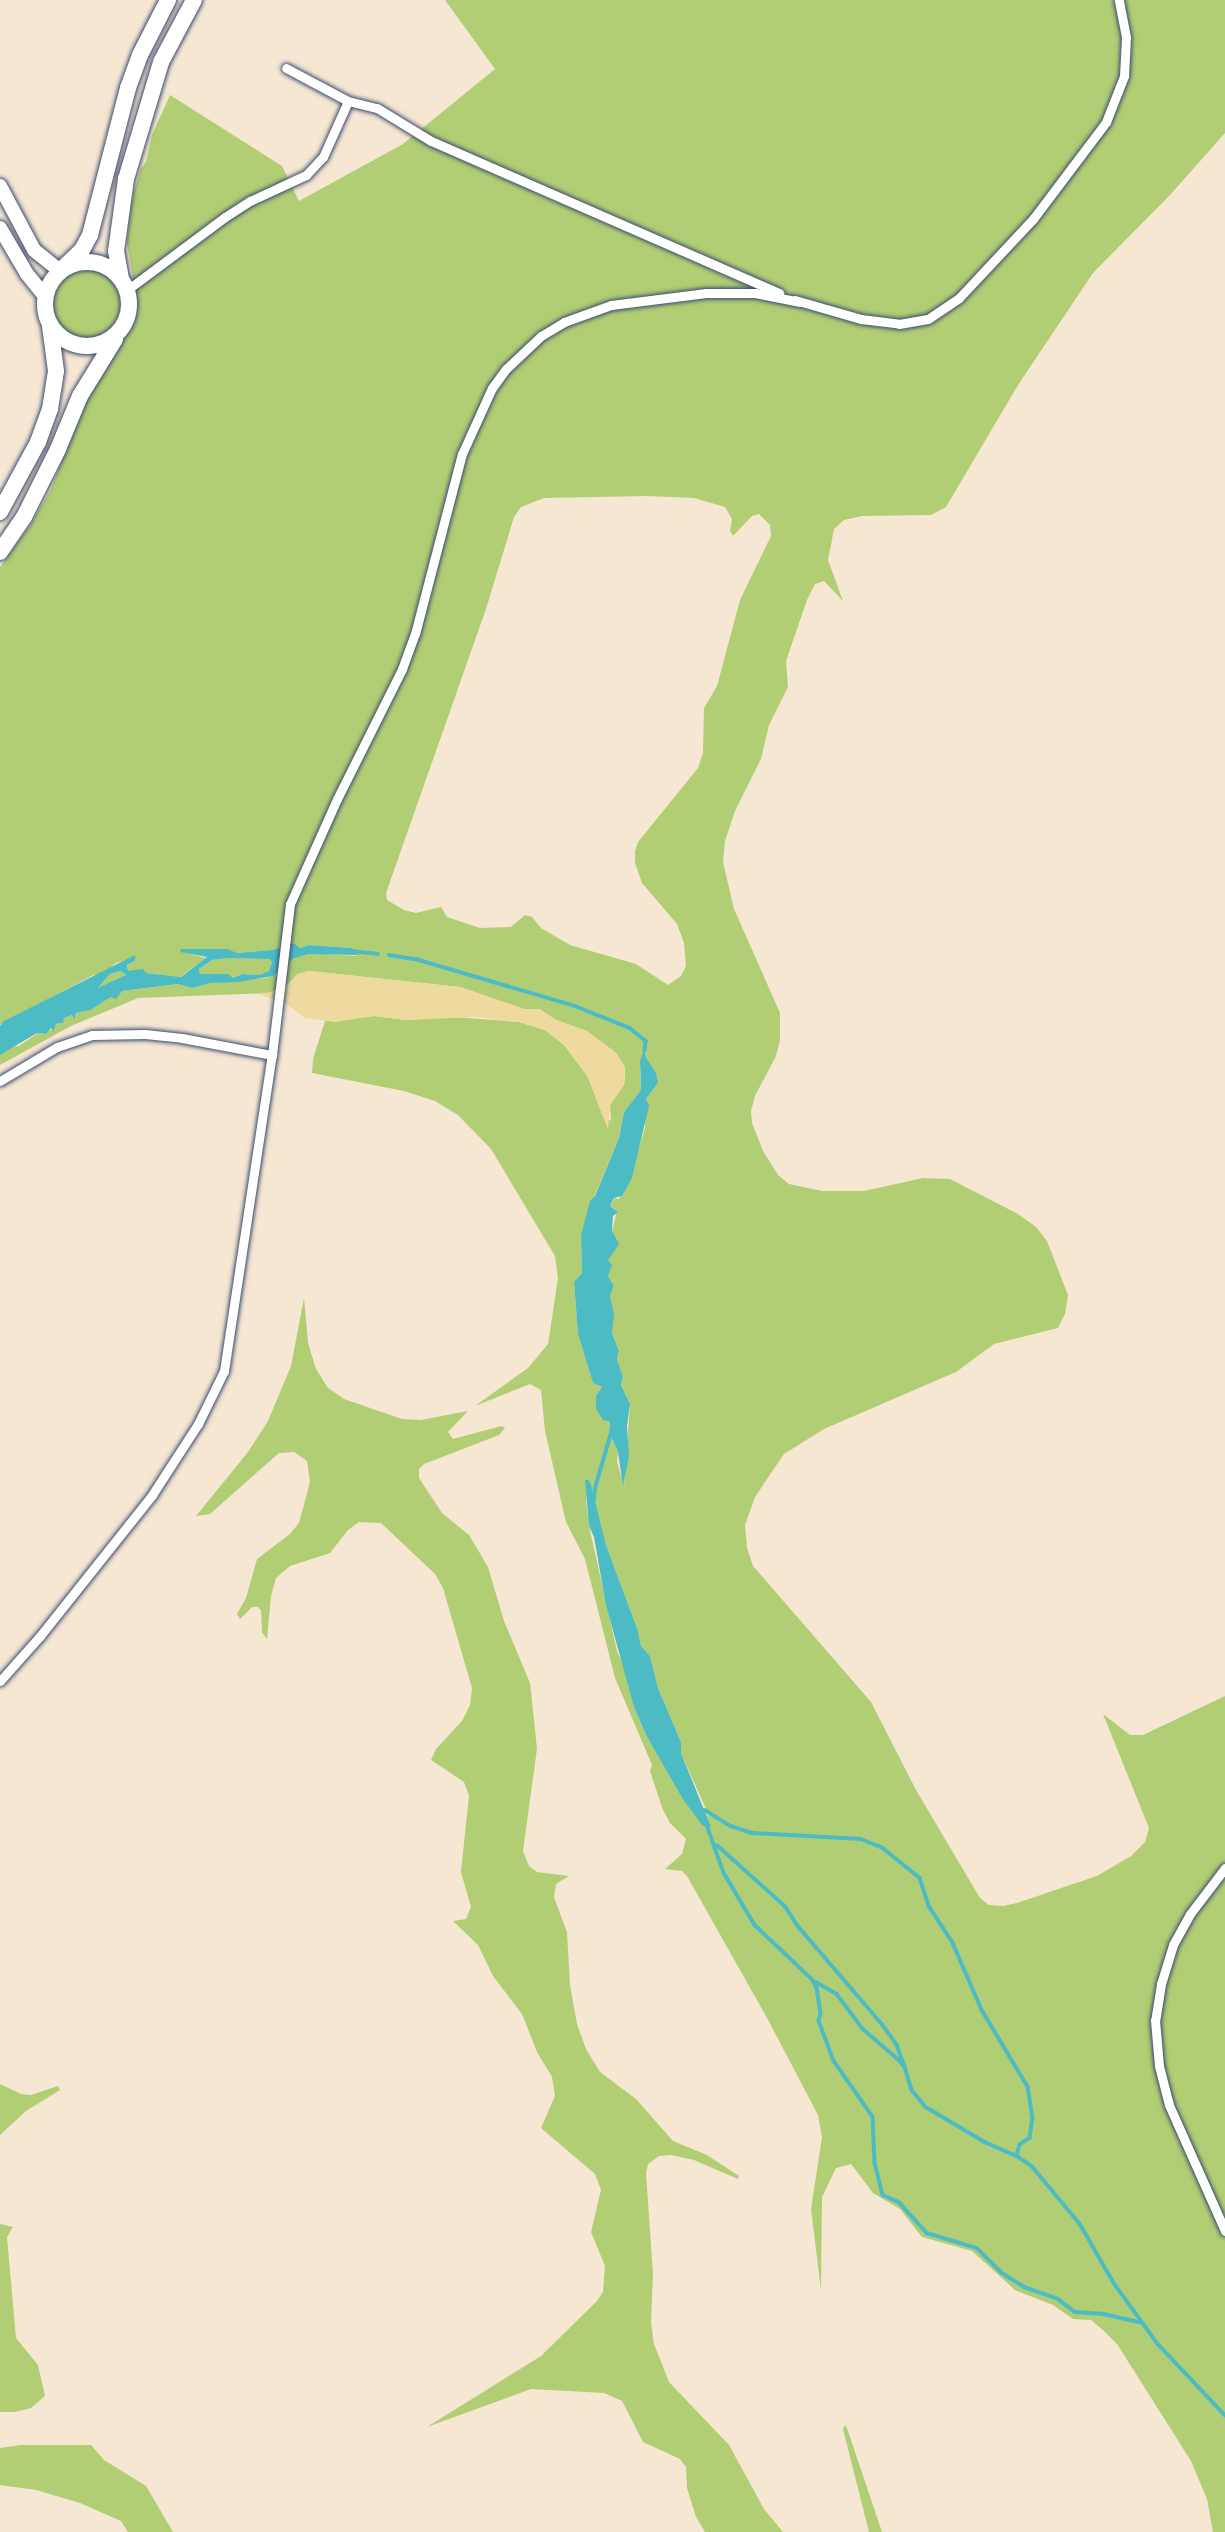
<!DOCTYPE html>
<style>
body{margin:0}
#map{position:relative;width:1225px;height:2532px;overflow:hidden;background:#f6e7d3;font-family:Caveat,sans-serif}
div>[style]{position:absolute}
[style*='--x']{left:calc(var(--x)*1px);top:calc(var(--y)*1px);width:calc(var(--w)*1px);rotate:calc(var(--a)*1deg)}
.green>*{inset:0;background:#b2ce74}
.round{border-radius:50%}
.sand>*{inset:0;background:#eeda9e}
.water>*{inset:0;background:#4cbbc4}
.stream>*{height:3.5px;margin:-1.75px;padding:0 1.75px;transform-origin:1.75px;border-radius:1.75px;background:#4cbbc4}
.roads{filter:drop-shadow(0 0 2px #3c4b70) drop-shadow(0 0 2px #3c4b70)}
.street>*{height:9px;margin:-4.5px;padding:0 4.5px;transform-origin:4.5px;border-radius:4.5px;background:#fff}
.primary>*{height:14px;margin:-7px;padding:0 7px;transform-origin:7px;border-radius:7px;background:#fff}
.highway>*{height:16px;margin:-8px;padding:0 8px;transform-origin:8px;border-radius:8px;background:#fff}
.highway>.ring{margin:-8px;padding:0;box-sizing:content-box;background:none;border:16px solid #fff;border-radius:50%}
span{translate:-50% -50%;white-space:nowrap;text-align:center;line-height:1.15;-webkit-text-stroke:7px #f7f3e8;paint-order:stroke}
</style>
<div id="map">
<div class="green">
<div style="clip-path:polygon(evenodd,445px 0,1225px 0,1225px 133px,1170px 195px,1093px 273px,1018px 385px,946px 507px,931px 515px,862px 516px,844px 520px,834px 529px,828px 560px,843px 601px,824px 581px,815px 584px,807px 600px,786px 661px,788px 687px,769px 725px,761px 759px,735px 811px,725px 841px,723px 862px,734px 909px,780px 1013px,780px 1040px,776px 1056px,755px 1096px,751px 1111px,752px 1123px,763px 1151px,778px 1175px,789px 1184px,822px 1191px,864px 1191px,923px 1178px,950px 1179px,1018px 1214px,1036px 1227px,1047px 1241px,1068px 1295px,1065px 1314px,1058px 1328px,994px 1344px,956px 1372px,824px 1429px,784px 1454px,755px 1497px,745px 1525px,747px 1548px,753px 1566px,871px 1702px,916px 1790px,980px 1898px,989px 1905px,1003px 1906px,1017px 1903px,1097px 1876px,1131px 1856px,1145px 1842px,1149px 1828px,1103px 1714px,1130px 1735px,1143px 1735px,1225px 1696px,1225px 2532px,1213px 2532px,1207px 2499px,1191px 2461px,1117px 2344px,1104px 2331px,1091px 2320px,1073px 2319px,1053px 2305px,1015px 2290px,972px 2251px,922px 2237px,900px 2209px,873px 2193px,851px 2164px,836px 2168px,822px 2197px,821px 2290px,811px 2209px,822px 2137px,818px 2115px,766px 2016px,687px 1876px,682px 1871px,665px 1869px,682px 1854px,686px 1839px,670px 1823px,663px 1810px,650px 1771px,652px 1765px,615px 1678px,585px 1559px,566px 1522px,545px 1431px,541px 1390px,530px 1384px,475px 1406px,528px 1368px,548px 1344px,558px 1278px,555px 1256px,491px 1149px,458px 1115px,435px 1101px,404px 1091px,312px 1073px,313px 1059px,325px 1021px,374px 1016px,407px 1020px,455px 1017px,519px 1022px,545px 1030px,564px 1045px,588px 1077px,602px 1114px,611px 1121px,610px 1105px,624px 1085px,625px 1077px,625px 1067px,616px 1053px,587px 1031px,556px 1020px,539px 1009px,524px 1009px,460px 987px,309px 971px,298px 974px,288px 984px,271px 993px,138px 998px,71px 1026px,0 1065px,0 1055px,9px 1047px,19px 1046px,38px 1033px,46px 1034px,49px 1029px,52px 1031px,56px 1024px,62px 1023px,64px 1018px,72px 1015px,74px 1020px,76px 1013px,92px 1008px,122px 991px,178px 984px,192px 988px,211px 983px,266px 978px,277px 974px,292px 958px,310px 953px,357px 956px,352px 948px,309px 945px,300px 948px,293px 943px,272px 950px,237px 953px,186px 949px,186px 953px,206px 958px,180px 977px,128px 971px,127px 965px,135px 961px,136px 957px,116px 963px,101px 975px,93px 975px,0 1025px,0 567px,31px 524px,51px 489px,85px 403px,134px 320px,137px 302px,127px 243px,131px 202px,141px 168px,146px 162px,152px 135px,170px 95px,282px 166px,299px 201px,403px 144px,495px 69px,445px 0,647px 496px,694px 498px,725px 507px,732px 519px,730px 531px,733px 536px,752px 516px,759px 514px,770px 525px,771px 536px,740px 600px,717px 686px,704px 708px,703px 753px,698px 768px,638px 842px,635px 851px,635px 863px,642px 883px,677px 924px,684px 943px,686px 966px,681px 976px,668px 985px,636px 964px,570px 945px,541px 928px,532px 917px,525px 915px,511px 927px,480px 928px,447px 917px,441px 907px,416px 913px,404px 910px,387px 900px,386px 893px,486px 609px,514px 517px,521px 507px,544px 498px,647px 496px,445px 0,645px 1047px,645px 1056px,658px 1083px,646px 1099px,645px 1128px,631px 1175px,619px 1199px,615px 1198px,610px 1206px,615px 1209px,616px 1215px,612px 1232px,615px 1247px,608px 1260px,608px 1276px,614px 1286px,610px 1296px,612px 1333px,619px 1351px,617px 1359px,623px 1377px,621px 1385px,630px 1404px,624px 1485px,617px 1462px,618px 1452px,609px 1432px,610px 1422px,603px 1420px,598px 1411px,598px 1395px,602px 1387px,593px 1383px,578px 1334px,574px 1282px,582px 1273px,581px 1235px,589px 1209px,619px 1138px,624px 1112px,641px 1090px,640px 1067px,645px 1047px,445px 0,589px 1480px,606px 1545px,638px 1631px,641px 1646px,650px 1656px,658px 1688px,681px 1742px,681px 1753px,709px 1816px,682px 1798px,646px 1735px,634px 1707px,625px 1669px,617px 1651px,589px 1526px,586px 1500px,589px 1480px)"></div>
<div class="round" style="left:53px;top:270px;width:70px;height:70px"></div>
<div style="clip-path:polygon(229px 958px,269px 959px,272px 962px,269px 971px,259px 975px,242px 974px,233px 978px,200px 974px,199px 969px,212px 960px)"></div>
<div style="clip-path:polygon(121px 971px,126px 975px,117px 982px,98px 988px,110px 974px)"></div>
<div style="clip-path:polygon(304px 1298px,308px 1343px,316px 1369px,328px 1388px,344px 1399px,402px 1419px,421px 1420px,468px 1411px,448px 1432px,453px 1439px,501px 1426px,505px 1428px,499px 1435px,424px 1464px,419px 1469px,419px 1478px,442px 1513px,469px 1535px,488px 1567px,504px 1621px,530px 1683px,537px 1749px,523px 1851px,529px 1866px,537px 1872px,569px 1876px,556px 1884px,554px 1897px,567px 1932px,570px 1985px,577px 2024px,586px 2049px,600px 2072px,636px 2099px,673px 2141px,707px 2155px,739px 2176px,738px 2179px,694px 2160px,671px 2155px,659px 2156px,648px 2164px,646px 2173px,653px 2274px,651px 2323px,654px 2344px,669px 2382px,729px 2445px,764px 2509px,783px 2532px,705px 2532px,696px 2517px,687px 2488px,686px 2467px,680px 2459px,643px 2442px,622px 2401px,604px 2393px,531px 2389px,427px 2427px,541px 2356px,597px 2301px,603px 2292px,605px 2266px,591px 2232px,601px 2190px,595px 2174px,541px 2128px,555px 2096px,552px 2077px,537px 2052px,522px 2014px,493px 1976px,478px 1945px,453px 1921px,466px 1919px,471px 1907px,461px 1872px,469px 1796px,464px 1782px,431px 1760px,436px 1749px,462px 1721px,470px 1705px,472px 1688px,443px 1588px,435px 1574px,381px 1523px,359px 1522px,348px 1530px,330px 1553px,290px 1566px,276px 1578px,271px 1596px,267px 1639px,262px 1632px,261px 1610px,258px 1607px,252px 1607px,240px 1619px,237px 1614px,246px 1598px,257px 1559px,290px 1534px,299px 1523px,310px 1482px,307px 1461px,294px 1452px,279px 1453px,210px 1514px,196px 1516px,248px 1452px,268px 1421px,291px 1366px)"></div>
<div style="clip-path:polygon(0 2084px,21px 2094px,31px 2095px,58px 2086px,60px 2090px,26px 2111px,0 2135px)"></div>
<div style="clip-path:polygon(0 2224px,13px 2227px,7px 2237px,16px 2338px,38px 2365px,45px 2396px,31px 2408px,15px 2412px,0 2412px)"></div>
<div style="clip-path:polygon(845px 2425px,847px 2428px,882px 2532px,869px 2532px,843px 2429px)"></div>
<div style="clip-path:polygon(21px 2445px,91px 2445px,104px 2460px,146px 2486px,173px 2532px,128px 2532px,121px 2521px,80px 2503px,36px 2490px,0 2485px,0 2448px)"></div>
</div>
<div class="sand">
<div style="clip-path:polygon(309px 971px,460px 987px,524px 1009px,539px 1009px,556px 1020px,587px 1031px,616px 1053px,625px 1067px,624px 1085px,610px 1105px,608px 1129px,588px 1077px,564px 1045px,545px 1030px,519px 1022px,474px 1017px,407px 1020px,374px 1016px,335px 1022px,305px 1018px,285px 1003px,258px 994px,271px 992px,288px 984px,298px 974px)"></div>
</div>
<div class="water">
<div style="clip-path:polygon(evenodd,294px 943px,300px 948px,309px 945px,352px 948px,358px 955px,308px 954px,292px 959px,273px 976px,238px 982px,211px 983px,192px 988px,178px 984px,122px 991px,116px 999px,111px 997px,90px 1010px,76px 1013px,74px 1020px,72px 1015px,64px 1018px,63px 1023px,56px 1024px,53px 1032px,51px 1028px,46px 1034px,37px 1033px,0 1055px,0 1026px,4px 1021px,133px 956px,136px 956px,135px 961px,127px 965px,128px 971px,143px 969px,146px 973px,181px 977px,207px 957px,180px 952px,181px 949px,227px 949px,237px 953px,272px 950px,294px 943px,229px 958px,269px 959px,272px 962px,269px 971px,259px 975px,242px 974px,233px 978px,228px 974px,200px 974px,199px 969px,212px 960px,229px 958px,294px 943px,121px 971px,126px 975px,98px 988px,110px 974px,121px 971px)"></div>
<div style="clip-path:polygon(645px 1047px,645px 1056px,656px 1073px,658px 1083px,646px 1099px,649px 1106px,632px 1178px,622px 1196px,614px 1198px,610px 1206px,618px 1212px,613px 1216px,612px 1231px,619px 1244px,608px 1260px,612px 1265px,608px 1276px,614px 1286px,610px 1296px,614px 1314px,612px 1333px,619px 1351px,617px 1359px,623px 1377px,621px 1385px,630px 1404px,627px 1426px,629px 1457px,623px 1486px,618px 1452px,609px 1432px,610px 1422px,603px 1420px,596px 1409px,596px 1396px,602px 1387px,593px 1383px,578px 1334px,574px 1282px,582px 1273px,581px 1235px,590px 1201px,595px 1196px,619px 1138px,624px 1112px,641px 1090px,640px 1061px)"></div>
<div style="clip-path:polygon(585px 1480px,589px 1480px,591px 1485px,606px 1545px,638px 1631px,641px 1646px,650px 1656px,658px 1688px,681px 1742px,681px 1753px,711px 1827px,703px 1826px,682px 1798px,646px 1735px,634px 1707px,606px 1605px,594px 1537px,589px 1526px)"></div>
</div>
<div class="stream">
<div style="--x:351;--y:951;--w:27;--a:6"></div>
<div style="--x:389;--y:955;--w:30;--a:9"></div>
<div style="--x:419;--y:960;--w:163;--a:16.4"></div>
<div style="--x:575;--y:1006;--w:59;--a:21.8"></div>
<div style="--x:630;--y:1028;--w:21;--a:39"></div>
<div style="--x:646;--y:1041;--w:9;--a:96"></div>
<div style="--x:594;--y:1500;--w:12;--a:-85"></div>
<div style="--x:595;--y:1488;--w:57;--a:-73.8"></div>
<div style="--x:705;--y:1810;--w:31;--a:32"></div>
<div style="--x:731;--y:1826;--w:23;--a:18"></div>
<div style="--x:753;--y:1833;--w:108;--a:3.2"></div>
<div style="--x:861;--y:1839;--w:24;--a:22"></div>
<div style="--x:883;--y:1848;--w:48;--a:39"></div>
<div style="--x:920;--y:1878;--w:29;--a:72"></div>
<div style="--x:929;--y:1906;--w:44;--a:57"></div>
<div style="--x:953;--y:1943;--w:73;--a:66.6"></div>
<div style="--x:982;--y:2010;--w:90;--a:59.1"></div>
<div style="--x:1028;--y:2087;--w:30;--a:81"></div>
<div style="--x:1033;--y:2117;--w:21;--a:98"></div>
<div style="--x:1030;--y:2138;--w:12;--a:145"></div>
<div style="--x:1020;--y:2145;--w:11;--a:105"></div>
<div style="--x:1017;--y:2156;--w:18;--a:34"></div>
<div style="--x:1032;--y:2166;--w:75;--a:50.4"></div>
<div style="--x:1080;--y:2224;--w:68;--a:60"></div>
<div style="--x:1114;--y:2283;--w:75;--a:54.2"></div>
<div style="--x:1158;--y:2344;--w:98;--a:46.7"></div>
<div style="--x:707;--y:1825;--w:51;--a:70.5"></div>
<div style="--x:724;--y:1873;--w:61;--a:59.2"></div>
<div style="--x:755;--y:1925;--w:79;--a:43.5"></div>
<div style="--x:812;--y:1979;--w:10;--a:61"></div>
<div style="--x:817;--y:1988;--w:26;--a:81"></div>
<div style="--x:821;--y:2014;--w:7;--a:106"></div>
<div style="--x:819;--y:2021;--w:43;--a:69.4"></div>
<div style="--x:834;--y:2061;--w:68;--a:55.1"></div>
<div style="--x:873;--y:2117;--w:46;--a:87.5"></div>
<div style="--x:875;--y:2163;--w:33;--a:76"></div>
<div style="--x:883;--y:2195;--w:17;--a:24"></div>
<div style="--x:899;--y:2202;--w:42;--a:47.9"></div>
<div style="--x:927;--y:2233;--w:52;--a:16.7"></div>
<div style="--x:977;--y:2248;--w:35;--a:45"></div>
<div style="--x:1002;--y:2273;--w:26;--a:32"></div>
<div style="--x:1024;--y:2287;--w:36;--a:19"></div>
<div style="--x:1058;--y:2299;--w:21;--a:37"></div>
<div style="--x:1075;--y:2312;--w:29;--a:4"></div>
<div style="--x:1104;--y:2314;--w:36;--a:13"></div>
<div style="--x:717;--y:1845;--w:91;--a:41.9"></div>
<div style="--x:785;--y:1906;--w:24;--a:57"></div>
<div style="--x:798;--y:1926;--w:129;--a:49.4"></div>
<div style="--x:882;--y:2024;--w:26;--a:54"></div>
<div style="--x:897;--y:2045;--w:23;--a:70"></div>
<div style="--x:816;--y:1982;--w:24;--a:30"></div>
<div style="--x:837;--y:1994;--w:44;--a:53.4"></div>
<div style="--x:863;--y:2029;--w:46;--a:40.6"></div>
<div style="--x:898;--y:2059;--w:11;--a:49"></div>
<div style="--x:905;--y:2067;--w:24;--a:73"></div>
<div style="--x:912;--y:2090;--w:22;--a:51"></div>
<div style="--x:926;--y:2107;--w:69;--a:30.7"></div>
<div style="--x:985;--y:2142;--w:35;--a:24"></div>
</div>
<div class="roads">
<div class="street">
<div style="--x:348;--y:101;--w:30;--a:14"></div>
<div style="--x:377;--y:108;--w:63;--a:31.4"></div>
<div style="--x:431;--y:141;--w:380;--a:23.6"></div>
<div style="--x:127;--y:290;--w:122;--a:-36.7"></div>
<div style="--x:225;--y:217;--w:30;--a:-33"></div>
<div style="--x:250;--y:201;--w:62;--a:-24.9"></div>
<div style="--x:306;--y:175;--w:25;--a:-47"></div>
<div style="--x:323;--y:157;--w:61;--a:-65.9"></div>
<div style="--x:348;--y:101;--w:70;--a:-152"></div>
<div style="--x:795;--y:300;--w:69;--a:16.1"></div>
<div style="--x:861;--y:319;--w:38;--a:7"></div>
<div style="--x:899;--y:324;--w:29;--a:-10"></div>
<div style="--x:928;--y:319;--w:37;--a:-34"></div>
<div style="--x:959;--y:298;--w:108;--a:-46.9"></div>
<div style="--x:1033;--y:219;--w:121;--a:-53"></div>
<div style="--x:1106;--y:122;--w:49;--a:-68.6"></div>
<div style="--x:1124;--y:76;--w:39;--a:-87"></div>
<div style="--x:1126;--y:37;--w:38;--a:-101"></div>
<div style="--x:0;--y:1081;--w:66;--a:-30.8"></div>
<div style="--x:57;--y:1047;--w:37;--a:-19"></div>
<div style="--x:92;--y:1035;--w:53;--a:-1.1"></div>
<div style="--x:145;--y:1034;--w:37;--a:6"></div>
<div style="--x:182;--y:1038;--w:92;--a:10.7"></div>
<div style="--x:0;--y:1681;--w:60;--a:-48.4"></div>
<div style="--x:40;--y:1636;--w:180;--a:-51.5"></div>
<div style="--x:152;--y:1495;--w:85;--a:-57.1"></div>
<div style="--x:198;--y:1424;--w:59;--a:-63.9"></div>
<div style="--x:224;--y:1371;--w:320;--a:-81.4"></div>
<div style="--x:272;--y:1055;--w:152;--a:-83.2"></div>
<div style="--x:290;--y:904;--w:115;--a:-65.9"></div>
<div style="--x:337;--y:799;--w:145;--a:-63.4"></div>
<div style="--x:402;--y:669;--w:37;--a:-70"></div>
<div style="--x:415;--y:634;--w:186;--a:-75.4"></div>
<div style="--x:462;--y:454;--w:72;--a:-65.6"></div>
<div style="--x:492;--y:388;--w:24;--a:-54"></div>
<div style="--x:506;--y:369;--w:48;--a:-43.3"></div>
<div style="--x:541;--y:336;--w:27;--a:-31"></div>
<div style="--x:564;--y:322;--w:50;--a:-19.9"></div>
<div style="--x:611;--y:305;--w:96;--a:-7.2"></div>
<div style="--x:706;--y:293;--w:49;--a:0"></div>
<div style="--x:755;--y:293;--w:46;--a:11.3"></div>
<div style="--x:1225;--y:1868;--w:58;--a:127.3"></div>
<div style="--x:1190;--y:1914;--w:35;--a:119"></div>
<div style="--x:1173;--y:1945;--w:41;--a:107.1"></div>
<div style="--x:1161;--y:1984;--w:36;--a:99"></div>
<div style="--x:1155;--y:2020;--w:46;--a:85"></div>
<div style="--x:1159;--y:2066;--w:40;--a:75.6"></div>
<div style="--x:1169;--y:2105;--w:138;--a:66"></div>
</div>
<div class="primary">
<div style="--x:0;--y:186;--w:72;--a:62"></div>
<div style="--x:34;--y:250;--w:33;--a:39"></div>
<div style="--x:0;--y:228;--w:53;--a:59.6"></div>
<div style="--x:27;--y:274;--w:28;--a:51"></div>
</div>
<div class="highway">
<div class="ring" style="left:45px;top:262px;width:68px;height:68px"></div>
<div style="--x:60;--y:271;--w:30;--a:-44"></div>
<div style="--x:82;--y:250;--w:17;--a:-62"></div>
<div style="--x:90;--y:235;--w:152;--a:-75.5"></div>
<div style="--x:128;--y:88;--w:35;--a:-70"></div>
<div style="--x:140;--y:55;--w:62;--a:-63"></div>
<div style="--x:121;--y:279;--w:28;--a:-100"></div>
<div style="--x:116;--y:251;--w:73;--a:-82.1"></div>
<div style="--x:126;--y:179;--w:122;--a:-73.3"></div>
<div style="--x:161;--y:62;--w:70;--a:-62"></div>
<div style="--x:0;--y:512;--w:80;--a:-61.5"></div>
<div style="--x:38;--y:442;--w:35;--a:-70"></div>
<div style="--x:50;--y:409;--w:38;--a:-81"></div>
<div style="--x:56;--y:371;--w:45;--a:-97.6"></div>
<div style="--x:0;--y:552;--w:42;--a:-55.6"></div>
<div style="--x:24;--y:517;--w:76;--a:-63.4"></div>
<div style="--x:58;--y:449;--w:57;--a:-67.5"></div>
<div style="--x:80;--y:396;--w:67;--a:-58.4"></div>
</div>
</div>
</div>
